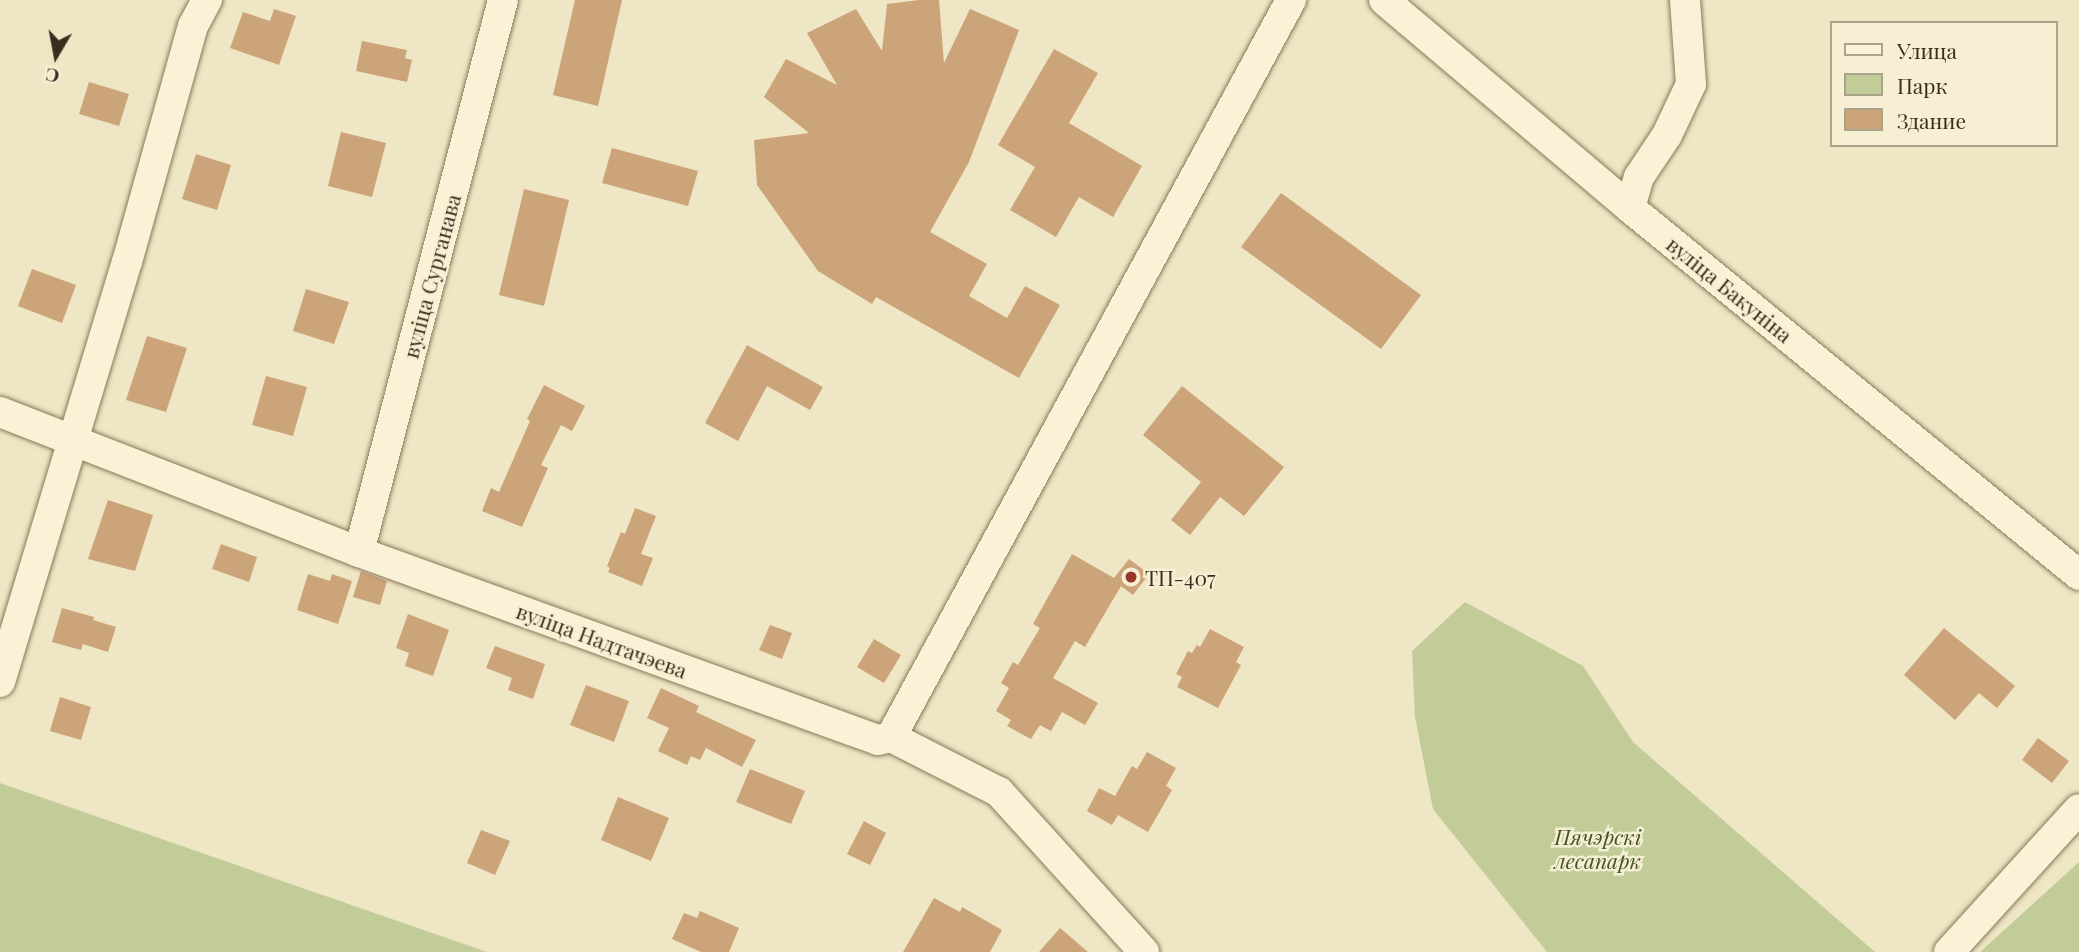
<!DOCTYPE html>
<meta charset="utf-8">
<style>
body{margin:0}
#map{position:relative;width:2079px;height:952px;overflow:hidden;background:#eee6c4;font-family:"Playfair Display",serif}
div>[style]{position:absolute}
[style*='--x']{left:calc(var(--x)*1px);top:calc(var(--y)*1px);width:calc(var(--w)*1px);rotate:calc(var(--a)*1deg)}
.green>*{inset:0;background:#c1cc98}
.building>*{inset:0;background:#cca47a}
.roads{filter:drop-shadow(0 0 2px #89785a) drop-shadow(0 0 2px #89785a)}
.minor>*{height:30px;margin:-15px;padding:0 15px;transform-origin:15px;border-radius:15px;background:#f9f2d7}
.dots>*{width:19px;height:19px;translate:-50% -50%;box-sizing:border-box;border:4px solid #f6efd4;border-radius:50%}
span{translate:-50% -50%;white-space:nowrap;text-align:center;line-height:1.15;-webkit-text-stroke:5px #f6efd4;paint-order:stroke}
.street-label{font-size:21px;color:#392e1e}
.poi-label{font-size:21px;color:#392e1e}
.left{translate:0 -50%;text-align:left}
.park-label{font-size:21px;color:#445525;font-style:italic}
.legend{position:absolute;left:1830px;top:21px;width:228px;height:126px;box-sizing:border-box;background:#f6efd4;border:2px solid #aaa28b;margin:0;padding:9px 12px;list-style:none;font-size:21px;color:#392e1e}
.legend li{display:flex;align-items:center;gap:14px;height:35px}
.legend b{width:35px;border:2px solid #aaa28b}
.north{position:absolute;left:21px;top:21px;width:70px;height:70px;-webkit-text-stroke:5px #f6efd4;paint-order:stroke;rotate:190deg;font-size:19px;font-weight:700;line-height:28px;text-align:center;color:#392e1e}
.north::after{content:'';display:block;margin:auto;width:24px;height:32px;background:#392e1e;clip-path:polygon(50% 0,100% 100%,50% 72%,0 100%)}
</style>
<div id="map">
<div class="green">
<div style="clip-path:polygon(1465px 602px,1583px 666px,1633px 742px,1875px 952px,1547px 952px,1433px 809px,1415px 717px,1412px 651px)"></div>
<div style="clip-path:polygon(0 783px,487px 952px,0 952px)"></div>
<div style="clip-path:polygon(2079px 862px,2079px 952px,1980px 952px)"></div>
</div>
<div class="building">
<div style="clip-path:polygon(575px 0,622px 0,598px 106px,553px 95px)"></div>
<div style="clip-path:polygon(919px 0,939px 0,944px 63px,970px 9px,1019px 30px,969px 162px,930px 232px,987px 264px,969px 296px,1007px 318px,1025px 286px,1060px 305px,1019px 378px,876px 297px,872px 304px,818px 271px,757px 185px,754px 140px,809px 133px,764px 97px,786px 59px,837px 85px,807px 33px,856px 9px,882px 51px,887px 4px)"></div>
<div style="clip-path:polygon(274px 9px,296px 16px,279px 65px,230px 48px,243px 12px,270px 21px)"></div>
<div style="clip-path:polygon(362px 41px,407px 50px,405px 58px,412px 60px,407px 82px,356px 71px)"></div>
<div style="clip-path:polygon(1054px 49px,1098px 73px,1069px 123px,1142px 166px,1113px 217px,1079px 197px,1056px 237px,1010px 210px,1035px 167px,998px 145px)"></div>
<div style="clip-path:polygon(89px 82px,129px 94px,119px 126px,79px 114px)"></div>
<div style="clip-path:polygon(341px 132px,386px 143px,372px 197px,328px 186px)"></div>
<div style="clip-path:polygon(612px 148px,698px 171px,688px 206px,602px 183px)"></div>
<div style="clip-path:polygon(196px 154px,231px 165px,217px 210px,182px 199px)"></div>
<div style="clip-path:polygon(524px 189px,569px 200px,544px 306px,499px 295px)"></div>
<div style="clip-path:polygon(1281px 193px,1421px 295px,1381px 349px,1241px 247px)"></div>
<div style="clip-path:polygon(32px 269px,76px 285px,62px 323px,18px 306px)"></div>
<div style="clip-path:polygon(306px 289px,349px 302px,334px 344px,293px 331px)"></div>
<div style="clip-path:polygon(147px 336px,187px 348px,166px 412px,126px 400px)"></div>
<div style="clip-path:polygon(747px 345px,823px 387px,810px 410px,767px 386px,738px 441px,705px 423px)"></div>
<div style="clip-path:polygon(266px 376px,307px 387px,293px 436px,252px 425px)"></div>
<div style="clip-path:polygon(544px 385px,585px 406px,572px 431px,561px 425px,541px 465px,548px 468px,522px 527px,482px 511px,491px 488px,499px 492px,530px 421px,527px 419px)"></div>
<div style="clip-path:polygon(1182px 386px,1284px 467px,1244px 516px,1220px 497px,1190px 535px,1171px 520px,1201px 482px,1143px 435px)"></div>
<div style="clip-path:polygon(108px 500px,153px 515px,135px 571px,88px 559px)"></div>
<div style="clip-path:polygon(635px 508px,656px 516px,641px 554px,653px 558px,642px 586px,608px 572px,610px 568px,607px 566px,621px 532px,625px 534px)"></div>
<div style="clip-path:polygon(221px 544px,257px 557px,249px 582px,212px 569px)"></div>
<div style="clip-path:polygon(1072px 554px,1114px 578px,1129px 559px,1149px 574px,1133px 595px,1121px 586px,1085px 647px,1075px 641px,1053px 678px,1098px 703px,1085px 725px,1062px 712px,1051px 731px,1040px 725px,1031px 739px,1007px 726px,1011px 720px,996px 711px,1009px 688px,1001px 683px,1013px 662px,1018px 665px,1040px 628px,1033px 624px)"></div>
<div style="clip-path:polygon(361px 571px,387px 581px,380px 605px,353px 597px)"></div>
<div style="clip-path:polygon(308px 574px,330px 581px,332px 574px,352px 581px,338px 624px,297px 610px)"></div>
<div style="clip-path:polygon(62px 608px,94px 617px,93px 620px,116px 627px,108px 652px,83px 644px,81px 650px,52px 642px)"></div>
<div style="clip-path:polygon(408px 614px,449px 630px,433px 676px,405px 666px,409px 653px,396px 648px)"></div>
<div style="clip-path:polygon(770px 625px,792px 633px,782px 659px,759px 650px)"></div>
<div style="clip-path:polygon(1944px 628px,2015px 686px,1997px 708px,1979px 693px,1955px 720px,1904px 675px)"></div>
<div style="clip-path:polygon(1210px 629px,1244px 647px,1236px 662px,1241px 665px,1218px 708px,1177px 687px,1182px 677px,1176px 674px,1188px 651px,1192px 653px,1197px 645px,1200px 647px)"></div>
<div style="clip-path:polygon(874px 639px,901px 655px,884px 683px,857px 667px)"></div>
<div style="clip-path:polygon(495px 646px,545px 664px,533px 699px,508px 690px,512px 678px,486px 668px)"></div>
<div style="clip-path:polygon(586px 685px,629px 701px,614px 742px,570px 725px)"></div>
<div style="clip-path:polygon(661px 688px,699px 706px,696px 712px,756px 740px,742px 767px,706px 748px,700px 760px,691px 756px,687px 765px,658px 751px,669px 728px,647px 718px)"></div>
<div style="clip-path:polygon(60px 697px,91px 707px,81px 740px,50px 731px)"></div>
<div style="clip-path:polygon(2038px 738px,2069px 761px,2052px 783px,2022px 760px)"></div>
<div style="clip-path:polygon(1147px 752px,1176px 768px,1166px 786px,1172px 790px,1148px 832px,1118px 815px,1112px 825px,1087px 811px,1099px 788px,1115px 796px,1132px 766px,1137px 769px)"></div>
<div style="clip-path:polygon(750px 769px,805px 791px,791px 824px,736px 802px)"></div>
<div style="clip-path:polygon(618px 797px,669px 818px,651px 861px,601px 840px)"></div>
<div style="clip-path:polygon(864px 821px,886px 833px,870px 865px,847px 854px)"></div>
<div style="clip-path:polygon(481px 830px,510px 841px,495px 875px,467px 863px)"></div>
<div style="clip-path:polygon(934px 898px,960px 912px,962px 907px,1002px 930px,990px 952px,903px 952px)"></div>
<div style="clip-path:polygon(700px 911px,739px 928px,729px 952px,701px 952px,672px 939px,684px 913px,697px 918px)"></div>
<div style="clip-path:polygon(1060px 928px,1088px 952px,1039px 952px)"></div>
</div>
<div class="roads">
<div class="minor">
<div style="--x:1384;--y:0;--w:322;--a:40.2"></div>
<div style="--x:1630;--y:208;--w:580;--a:39.26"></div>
<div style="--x:1630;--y:208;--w:32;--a:-74"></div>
<div style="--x:1639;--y:177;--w:50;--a:-56.3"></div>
<div style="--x:1667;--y:135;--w:56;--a:-64.8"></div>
<div style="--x:1691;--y:84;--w:84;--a:-94.1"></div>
<div style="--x:0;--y:412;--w:385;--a:21.3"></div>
<div style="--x:359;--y:552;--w:552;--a:19.91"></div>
<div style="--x:878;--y:740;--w:13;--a:-13"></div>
<div style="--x:891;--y:737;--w:121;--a:27"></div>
<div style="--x:999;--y:792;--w:216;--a:47.8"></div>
<div style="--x:359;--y:552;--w:570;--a:-75.38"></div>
<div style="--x:0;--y:682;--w:439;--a:-73.2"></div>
<div style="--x:127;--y:262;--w:245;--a:-74.4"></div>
<div style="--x:193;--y:26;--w:30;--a:-62"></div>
<div style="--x:891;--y:737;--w:839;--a:-61.51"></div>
<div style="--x:1949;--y:952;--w:193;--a:-47.7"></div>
</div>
</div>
<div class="dots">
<div style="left:1131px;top:577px;background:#98342a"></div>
</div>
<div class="street-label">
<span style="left:431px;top:276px;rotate:-75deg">вуліца Сурганава</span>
<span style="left:1730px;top:289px;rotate:39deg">вуліца Бакуніна</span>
<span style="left:602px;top:640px;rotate:20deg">вуліца Надтачэева</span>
</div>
<div class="poi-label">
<span class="left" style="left:1145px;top:577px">ТП-407</span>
</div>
<div class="park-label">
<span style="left:1598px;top:848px">Пячэрскі<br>лесапарк</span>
</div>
<ul class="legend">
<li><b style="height:9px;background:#f9f2d7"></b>Улица</li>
<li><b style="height:19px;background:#c1cc98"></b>Парк</li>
<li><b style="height:19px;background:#cca47a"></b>Здание</li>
</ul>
<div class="north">С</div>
</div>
